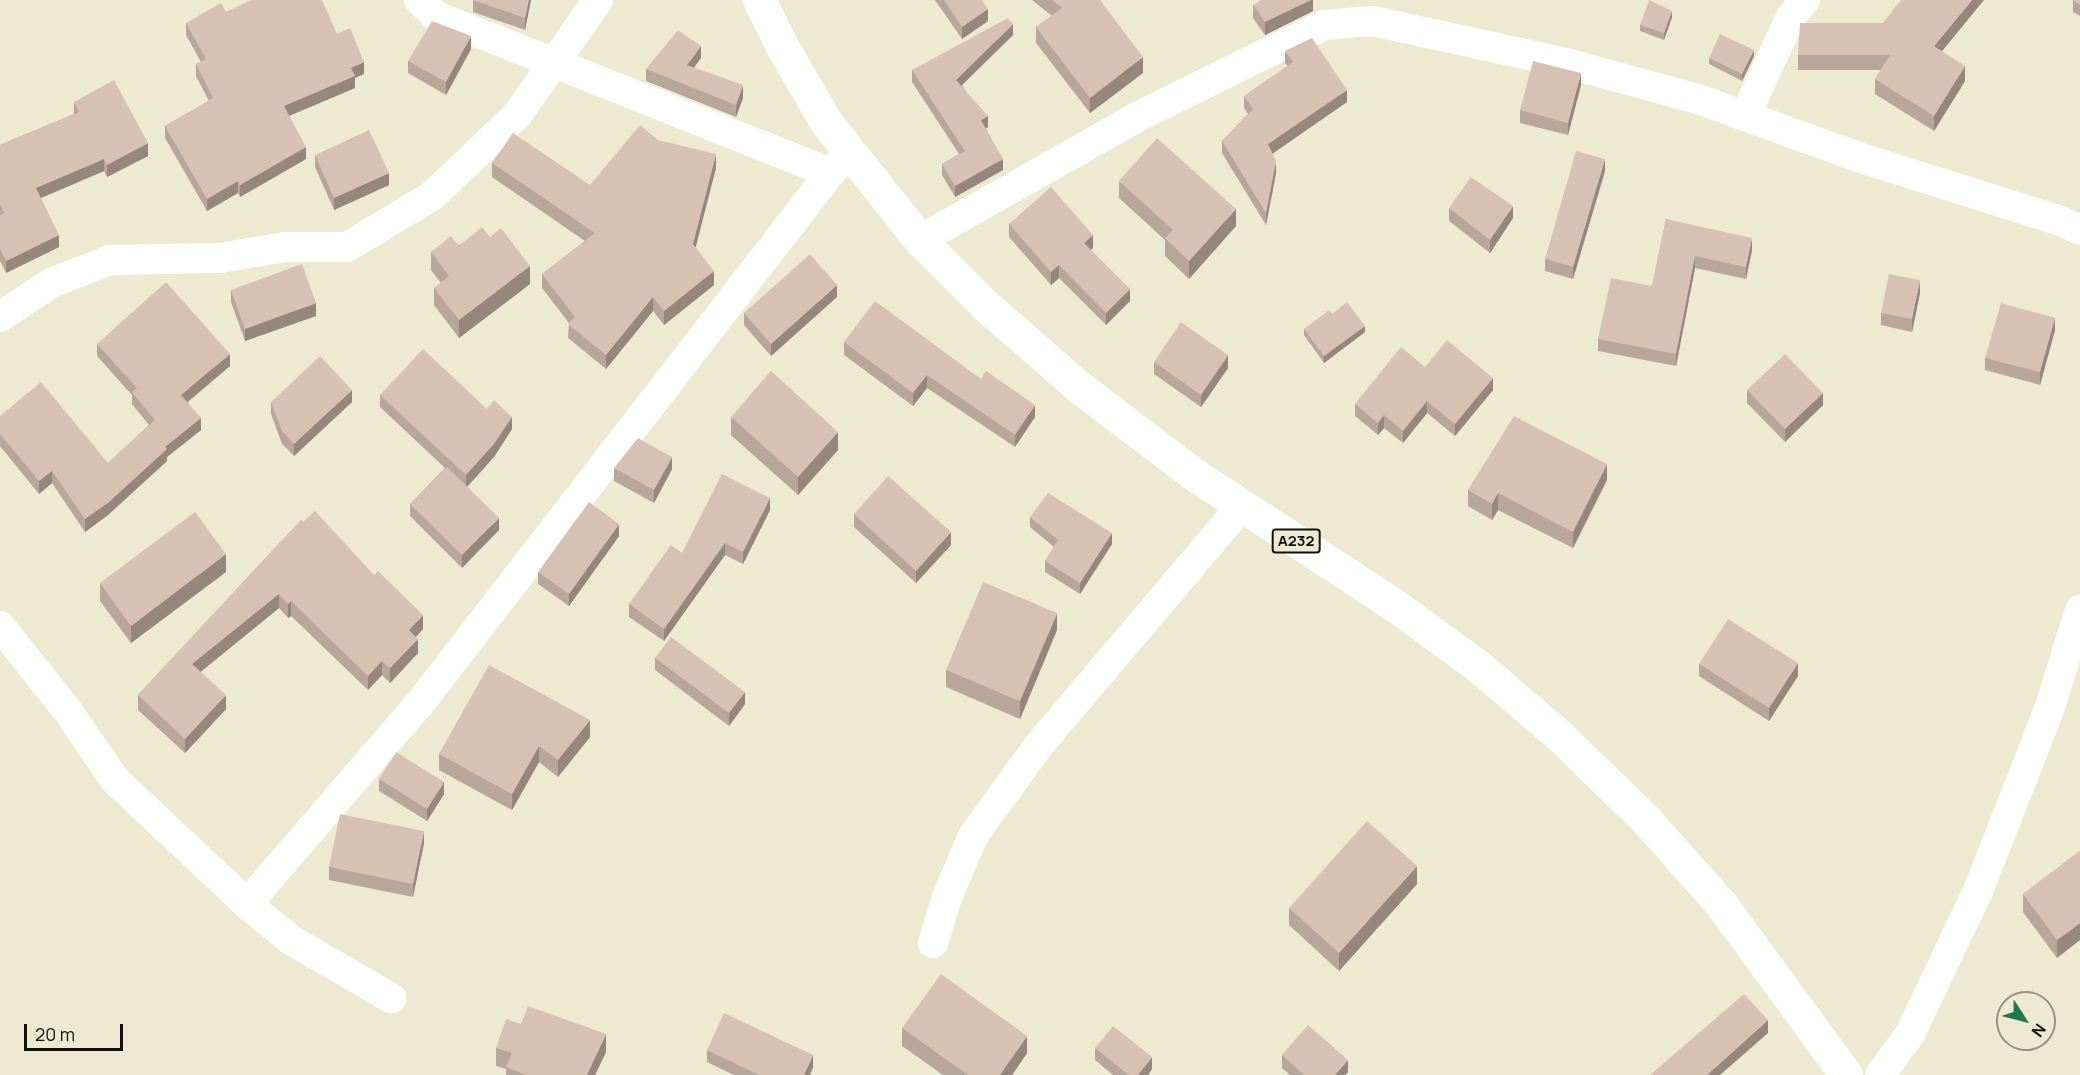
<!DOCTYPE html>
<style>
body{margin:0}
#map{position:relative;width:2080px;height:1075px;overflow:hidden;background:#eeead2;font-family:Manrope,sans-serif}
div>[style]{position:absolute}
[style*='--x']{left:calc(var(--x)*1px);top:calc(var(--y)*1px);width:calc(var(--w)*1px);rotate:calc(var(--a)*1deg)}
.street>*{height:30px;margin:-15px;padding:0 15px;transform-origin:15px;border-radius:15px;background:#fff}
.primary>*{height:33px;margin:-16.5px;padding:0 16.5px;transform-origin:16.5px;border-radius:16.5px;background:#fff}
.wall>*{inset:0;background:#b9a69a}
.shaded-wall>*{inset:0;background:#96877d}
.building>*{inset:0;background:#d7c1b3}
span{translate:-50% -50%;white-space:nowrap;text-align:center;line-height:1.15;-webkit-text-stroke:6px #eeead2;paint-order:stroke}
.shield-label span{padding:2px 4px;background:#eeead2;border:2px solid;border-radius:4px;-webkit-text-stroke-width:0}
.shield-label{font-size:15px;color:#111008;font-weight:700}
.north{position:absolute;left:1996px;top:991px;width:60px;height:60px;box-sizing:border-box;background:#eeead2;border:2px solid #969381;border-radius:50%;rotate:126deg;font-size:16px;font-weight:700;line-height:24px;text-align:center;color:#111008}
.north::after{content:'';display:block;margin:auto;width:21px;height:27px;background:#1e794e;clip-path:polygon(50% 0,100% 100%,50% 72%,0 100%)}
.scale{position:absolute;left:24px;top:1024px;width:99px;height:27px;box-sizing:border-box;border:3px solid #111008;border-top:0;padding-left:8px;font-size:18px;line-height:21px;white-space:nowrap;color:#111008;-webkit-text-stroke:4px #eeead2;paint-order:stroke}
</style>
<div id="map">
<div class="street">
<div style="--x:419;--y:0;--w:23;--a:43"></div>
<div style="--x:436;--y:16;--w:424;--a:21.7"></div>
<div style="--x:1745;--y:116;--w:109;--a:-65.1"></div>
<div style="--x:1791;--y:17;--w:22;--a:-51"></div>
<div style="--x:920;--y:240;--w:249;--a:-29.5"></div>
<div style="--x:1137;--y:117;--w:208;--a:-26.2"></div>
<div style="--x:1324;--y:25;--w:49;--a:-4.7"></div>
<div style="--x:1373;--y:21;--w:198;--a:12.3"></div>
<div style="--x:1566;--y:63;--w:137;--a:15.3"></div>
<div style="--x:1698;--y:99;--w:170;--a:19.9"></div>
<div style="--x:1858;--y:157;--w:210;--a:17.5"></div>
<div style="--x:2058;--y:220;--w:24;--a:24"></div>
<div style="--x:0;--y:317;--w:61;--a:-33.7"></div>
<div style="--x:51;--y:283;--w:63;--a:-21.3"></div>
<div style="--x:110;--y:260;--w:110;--a:-1"></div>
<div style="--x:220;--y:258;--w:66;--a:-9.6"></div>
<div style="--x:285;--y:247;--w:62;--a:0"></div>
<div style="--x:347;--y:247;--w:99;--a:-31"></div>
<div style="--x:432;--y:196;--w:117;--a:-43.6"></div>
<div style="--x:517;--y:115;--w:141;--a:-54.8"></div>
<div style="--x:0;--y:626;--w:107;--a:51.4"></div>
<div style="--x:67;--y:710;--w:85;--a:55.6"></div>
<div style="--x:115;--y:780;--w:181;--a:43.2"></div>
<div style="--x:247;--y:904;--w:57;--a:39.3"></div>
<div style="--x:291;--y:940;--w:116;--a:30.1"></div>
<div style="--x:247;--y:904;--w:272;--a:-49.3"></div>
<div style="--x:424;--y:698;--w:664;--a:-52.28"></div>
<div style="--x:830;--y:173;--w:30;--a:-46"></div>
<div style="--x:933;--y:943;--w:48;--a:-73.1"></div>
<div style="--x:947;--y:897;--w:66;--a:-66.9"></div>
<div style="--x:973;--y:836;--w:112;--a:-54"></div>
<div style="--x:1039;--y:745;--w:314;--a:-49.7"></div>
<div style="--x:1880;--y:1075;--w:51;--a:-53.8"></div>
<div style="--x:1910;--y:1034;--w:158;--a:-64.6"></div>
<div style="--x:1978;--y:891;--w:194;--a:-68.6"></div>
<div style="--x:2049;--y:710;--w:105;--a:-72.8"></div>
</div>
<div class="primary">
<div style="--x:759;--y:0;--w:54;--a:63.4"></div>
<div style="--x:783;--y:48;--w:86;--a:59.8"></div>
<div style="--x:826;--y:122;--w:151;--a:51.5"></div>
<div style="--x:920;--y:240;--w:92;--a:45"></div>
<div style="--x:985;--y:305;--w:125;--a:41.1"></div>
<div style="--x:1079;--y:387;--w:146;--a:37.2"></div>
<div style="--x:1195;--y:475;--w:236;--a:33.1"></div>
<div style="--x:1393;--y:604;--w:105;--a:36.1"></div>
<div style="--x:1478;--y:666;--w:109;--a:40.5"></div>
<div style="--x:1561;--y:737;--w:120;--a:44.3"></div>
<div style="--x:1647;--y:821;--w:111;--a:48.3"></div>
<div style="--x:1721;--y:904;--w:212;--a:53.8"></div>
</div>
<div class="wall">
<div style="clip-path:polygon(473px 0,531px 0,525px 30px,473px 12px)"></div>
<div style="clip-path:polygon(935px 0,982px 0,988px 21px,962px 39px)"></div>
<div style="clip-path:polygon(1032px 0,1100px 0,1143px 73px,1090px 113px,1036px 43px,1036px 27px,1052px 16px)"></div>
<div style="clip-path:polygon(1313px 0,1313px 11px,1265px 35px,1253px 18px,1253px 5px)"></div>
<div style="clip-path:polygon(2073px 0,2080px 0,2080px 16px,2073px 12px)"></div>
<div style="clip-path:polygon(226px 12px,337px 34px,364px 74px,355px 78px,355px 88px,289px 116px,306px 159px,240px 197px,238px 193px,207px 211px,165px 138px,165px 126px,209px 101px,196px 76px,196px 64px,201px 62px,186px 35px,186px 23px)"></div>
<div style="clip-path:polygon(1672px 17px,1664px 40px,1640px 31px,1640px 25px)"></div>
<div style="clip-path:polygon(1883px 23px,1942px 51px,1965px 81px,1934px 131px,1875px 94px,1875px 79px,1881px 70px,1798px 70px,1798px 55px)"></div>
<div style="clip-path:polygon(1013px 35px,962px 85px,988px 127px,986px 128px,1003px 170px,955px 197px,942px 175px,942px 164px,959px 154px,912px 82px,912px 70px)"></div>
<div style="clip-path:polygon(471px 49px,446px 95px,408px 73px,408px 61px)"></div>
<div style="clip-path:polygon(1285px 51px,1347px 102px,1272px 153px,1276px 173px,1266px 225px,1222px 153px,1222px 141px,1248px 114px,1244px 108px,1244px 96px,1288px 66px,1285px 63px)"></div>
<div style="clip-path:polygon(1754px 56px,1742px 81px,1709px 64px,1709px 58px)"></div>
<div style="clip-path:polygon(701px 58px,694px 67px,743px 98px,736px 117px,646px 81px,646px 69px)"></div>
<div style="clip-path:polygon(1581px 85px,1568px 135px,1520px 123px,1520px 110px)"></div>
<div style="clip-path:polygon(74px 102px,148px 156px,107px 177px,104px 171px,41px 198px,59px 247px,6px 273px,0 261px,0 145px,74px 114px)"></div>
<div style="clip-path:polygon(658px 140px,716px 168px,695px 247px,714px 285px,664px 325px,653px 311px,606px 369px,568px 338px,569px 323px,542px 288px,542px 274px,585px 241px,492px 177px,492px 163px,590px 185px)"></div>
<div style="clip-path:polygon(315px 155px,389px 185px,334px 210px,315px 167px)"></div>
<div style="clip-path:polygon(1605px 171px,1573px 279px,1545px 271px,1545px 259px)"></div>
<div style="clip-path:polygon(1119px 181px,1236px 226px,1189px 279px,1165px 256px,1165px 240px,1119px 198px)"></div>
<div style="clip-path:polygon(1449px 208px,1513px 218px,1490px 253px,1449px 221px)"></div>
<div style="clip-path:polygon(1666px 219px,1752px 250px,1746px 279px,1695px 268px,1676px 366px,1598px 351px,1598px 339px,1652px 286px)"></div>
<div style="clip-path:polygon(1009px 224px,1093px 248px,1091px 250px,1130px 301px,1106px 325px,1059px 278px,1051px 285px,1009px 237px)"></div>
<div style="clip-path:polygon(490px 237px,530px 284px,459px 338px,434px 305px,434px 288px,441px 283px,431px 270px,431px 252px)"></div>
<div style="clip-path:polygon(231px 290px,316px 316px,245px 341px,231px 302px)"></div>
<div style="clip-path:polygon(1920px 293px,1912px 332px,1881px 325px,1881px 313px)"></div>
<div style="clip-path:polygon(837px 297px,771px 356px,744px 325px,744px 313px)"></div>
<div style="clip-path:polygon(1332px 314px,1365px 332px,1324px 363px,1304px 335px,1304px 329px)"></div>
<div style="clip-path:polygon(2055px 330px,2040px 385px,1985px 370px,1985px 358px)"></div>
<div style="clip-path:polygon(844px 342px,981px 379px,1035px 417px,1015px 447px,927px 388px,913px 406px,844px 355px)"></div>
<div style="clip-path:polygon(97px 344px,230px 366px,188px 402px,201px 430px,167px 457px,167px 461px,108px 515px,85px 532px,52px 483px,39px 494px,0 446px,0 416px,108px 463px,149px 425px,132px 404px,132px 395px,97px 356px)"></div>
<div style="clip-path:polygon(1154px 362px,1228px 368px,1201px 407px,1154px 374px)"></div>
<div style="clip-path:polygon(1425px 367px,1493px 390px,1455px 436px,1427px 413px,1403px 443px,1384px 428px,1378px 435px,1355px 416px,1355px 404px)"></div>
<div style="clip-path:polygon(1747px 390px,1823px 405px,1785px 442px,1747px 403px)"></div>
<div style="clip-path:polygon(380px 395px,487px 409px,512px 429px,494px 457px,467px 487px,499px 530px,462px 568px,410px 516px,410px 504px,445px 468px,380px 407px)"></div>
<div style="clip-path:polygon(271px 402px,352px 402px,294px 456px,282px 444px,271px 414px)"></div>
<div style="clip-path:polygon(731px 417px,838px 450px,798px 495px,731px 435px)"></div>
<div style="clip-path:polygon(614px 468px,672px 469px,654px 503px,614px 481px)"></div>
<div style="clip-path:polygon(1607px 480px,1573px 548px,1498px 510px,1492px 520px,1468px 506px,1468px 490px)"></div>
<div style="clip-path:polygon(770px 510px,743px 564px,725px 555px,664px 641px,629px 617px,629px 604px,682px 553px)"></div>
<div style="clip-path:polygon(854px 514px,951px 545px,916px 583px,854px 527px)"></div>
<div style="clip-path:polygon(1030px 517px,1112px 544px,1080px 594px,1045px 572px,1045px 561px,1054px 547px,1030px 527px)"></div>
<div style="clip-path:polygon(301px 520px,423px 629px,416px 637px,418px 653px,390px 683px,382px 675px,368px 690px,291px 616px,288px 618px,279px 608px,200px 672px,226px 709px,185px 753px,138px 710px,138px 695px)"></div>
<div style="clip-path:polygon(619px 536px,569px 606px,538px 584px,538px 572px)"></div>
<div style="clip-path:polygon(226px 572px,131px 643px,100px 601px,100px 583px)"></div>
<div style="clip-path:polygon(1057px 630px,1020px 719px,946px 687px,946px 670px)"></div>
<div style="clip-path:polygon(655px 658px,745px 704px,729px 726px,655px 670px)"></div>
<div style="clip-path:polygon(1699px 664px,1798px 676px,1769px 721px,1699px 676px)"></div>
<div style="clip-path:polygon(590px 737px,558px 777px,539px 762px,512px 810px,439px 770px,439px 754px)"></div>
<div style="clip-path:polygon(379px 779px,444px 794px,427px 821px,379px 791px)"></div>
<div style="clip-path:polygon(424px 843px,413px 897px,329px 880px,329px 867px)"></div>
<div style="clip-path:polygon(2080px 851px,2057px 958px,2023px 912px,2023px 894px)"></div>
<div style="clip-path:polygon(1417px 884px,1339px 971px,1289px 925px,1289px 908px)"></div>
<div style="clip-path:polygon(902px 1028px,1027px 1053px,1012px 1075px,943px 1075px,902px 1046px)"></div>
<div style="clip-path:polygon(496px 1048px,606px 1052px,595px 1075px,506px 1075px,506px 1069px,496px 1066px)"></div>
<div style="clip-path:polygon(1095px 1048px,1152px 1069px,1148px 1075px,1113px 1075px,1095px 1060px)"></div>
<div style="clip-path:polygon(707px 1050px,813px 1067px,810px 1075px,734px 1075px,707px 1062px)"></div>
<div style="clip-path:polygon(1282px 1055px,1348px 1072px,1345px 1075px,1290px 1075px,1282px 1068px)"></div>
</div>
<div class="shaded-wall">
<div style="clip-path:polygon(529px 0,531px 0,525px 30px,525px 18px)"></div>
<div style="clip-path:polygon(1311px 0,1313px 0,1313px 11px,1265px 35px,1265px 22px)"></div>
<div style="clip-path:polygon(1972px 0,1984px 0,1934px 61px,1934px 46px)"></div>
<div style="clip-path:polygon(988px 9px,988px 21px,962px 39px,962px 27px)"></div>
<div style="clip-path:polygon(1672px 11px,1672px 17px,1664px 40px,1664px 33px)"></div>
<div style="clip-path:polygon(1013px 24px,1013px 35px,956px 91px,956px 80px)"></div>
<div style="clip-path:polygon(471px 36px,471px 49px,446px 95px,446px 82px)"></div>
<div style="clip-path:polygon(701px 46px,701px 58px,687px 77px,687px 65px)"></div>
<div style="clip-path:polygon(1754px 50px,1754px 56px,1742px 81px,1742px 74px)"></div>
<div style="clip-path:polygon(1143px 57px,1143px 73px,1090px 113px,1090px 98px)"></div>
<div style="clip-path:polygon(364px 62px,364px 74px,355px 78px,355px 88px,284px 118px,284px 106px,351px 68px)"></div>
<div style="clip-path:polygon(1965px 66px,1965px 81px,1934px 131px,1934px 116px)"></div>
<div style="clip-path:polygon(1581px 73px,1581px 85px,1568px 135px,1568px 123px)"></div>
<div style="clip-path:polygon(743px 85px,743px 98px,736px 117px,736px 105px)"></div>
<div style="clip-path:polygon(1347px 90px,1347px 102px,1268px 157px,1268px 144px)"></div>
<div style="clip-path:polygon(988px 116px,988px 127px,981px 131px,981px 120px)"></div>
<div style="clip-path:polygon(148px 143px,148px 156px,107px 177px,107px 165px)"></div>
<div style="clip-path:polygon(306px 147px,306px 159px,240px 197px,240px 185px)"></div>
<div style="clip-path:polygon(716px 154px,716px 168px,693px 258px,693px 244px)"></div>
<div style="clip-path:polygon(104px 159px,104px 171px,36px 200px,36px 188px)"></div>
<div style="clip-path:polygon(1003px 159px,1003px 170px,955px 197px,955px 186px)"></div>
<div style="clip-path:polygon(1605px 159px,1605px 171px,1573px 279px,1573px 267px)"></div>
<div style="clip-path:polygon(1276px 161px,1276px 173px,1266px 225px,1266px 213px)"></div>
<div style="clip-path:polygon(389px 173px,389px 185px,334px 210px,334px 198px)"></div>
<div style="clip-path:polygon(238px 181px,238px 193px,207px 211px,207px 199px)"></div>
<div style="clip-path:polygon(1513px 206px,1513px 218px,1490px 253px,1490px 240px)"></div>
<div style="clip-path:polygon(1236px 209px,1236px 226px,1189px 279px,1189px 261px)"></div>
<div style="clip-path:polygon(59px 235px,59px 247px,6px 273px,6px 261px)"></div>
<div style="clip-path:polygon(1093px 235px,1093px 248px,1084px 255px,1084px 243px)"></div>
<div style="clip-path:polygon(1752px 238px,1752px 250px,1746px 279px,1746px 267px)"></div>
<div style="clip-path:polygon(1695px 256px,1695px 268px,1676px 366px,1676px 354px)"></div>
<div style="clip-path:polygon(1059px 265px,1059px 278px,1051px 285px,1051px 272px)"></div>
<div style="clip-path:polygon(530px 266px,530px 284px,459px 338px,459px 320px)"></div>
<div style="clip-path:polygon(714px 271px,714px 285px,664px 325px,664px 311px)"></div>
<div style="clip-path:polygon(1920px 280px,1920px 293px,1912px 332px,1912px 319px)"></div>
<div style="clip-path:polygon(837px 285px,837px 297px,771px 356px,771px 344px)"></div>
<div style="clip-path:polygon(1130px 289px,1130px 301px,1106px 325px,1106px 313px)"></div>
<div style="clip-path:polygon(653px 297px,653px 311px,606px 369px,606px 355px)"></div>
<div style="clip-path:polygon(316px 303px,316px 316px,245px 341px,245px 329px)"></div>
<div style="clip-path:polygon(2055px 318px,2055px 330px,2040px 385px,2040px 372px)"></div>
<div style="clip-path:polygon(1365px 326px,1365px 332px,1324px 363px,1324px 356px)"></div>
<div style="clip-path:polygon(230px 354px,230px 366px,181px 407px,181px 395px)"></div>
<div style="clip-path:polygon(1228px 355px,1228px 368px,1201px 407px,1201px 395px)"></div>
<div style="clip-path:polygon(927px 375px,927px 388px,913px 406px,913px 393px)"></div>
<div style="clip-path:polygon(1493px 378px,1493px 390px,1455px 436px,1455px 424px)"></div>
<div style="clip-path:polygon(352px 390px,352px 402px,294px 456px,294px 444px)"></div>
<div style="clip-path:polygon(1823px 393px,1823px 405px,1785px 442px,1785px 429px)"></div>
<div style="clip-path:polygon(1427px 401px,1427px 413px,1403px 443px,1403px 431px)"></div>
<div style="clip-path:polygon(1035px 405px,1035px 417px,1015px 447px,1015px 435px)"></div>
<div style="clip-path:polygon(1384px 415px,1384px 428px,1378px 435px,1378px 423px)"></div>
<div style="clip-path:polygon(512px 417px,512px 429px,494px 457px,466px 488px,466px 475px)"></div>
<div style="clip-path:polygon(201px 418px,201px 430px,167px 457px,167px 461px,108px 515px,85px 532px,85px 519px,165px 447px)"></div>
<div style="clip-path:polygon(838px 432px,838px 450px,798px 495px,798px 477px)"></div>
<div style="clip-path:polygon(672px 457px,672px 469px,654px 503px,654px 490px)"></div>
<div style="clip-path:polygon(1607px 464px,1607px 480px,1573px 548px,1573px 532px)"></div>
<div style="clip-path:polygon(52px 471px,52px 483px,39px 494px,39px 481px)"></div>
<div style="clip-path:polygon(1498px 493px,1498px 510px,1492px 520px,1492px 504px)"></div>
<div style="clip-path:polygon(770px 498px,770px 510px,743px 564px,743px 552px)"></div>
<div style="clip-path:polygon(499px 518px,499px 530px,462px 568px,462px 555px)"></div>
<div style="clip-path:polygon(619px 524px,619px 536px,569px 606px,569px 594px)"></div>
<div style="clip-path:polygon(951px 532px,951px 545px,916px 583px,916px 571px)"></div>
<div style="clip-path:polygon(1112px 533px,1112px 544px,1080px 594px,1080px 583px)"></div>
<div style="clip-path:polygon(725px 543px,725px 555px,664px 641px,664px 629px)"></div>
<div style="clip-path:polygon(226px 554px,226px 572px,131px 643px,131px 626px)"></div>
<div style="clip-path:polygon(279px 594px,279px 608px,192px 679px,192px 664px)"></div>
<div style="clip-path:polygon(291px 601px,291px 616px,288px 618px,288px 604px)"></div>
<div style="clip-path:polygon(1057px 613px,1057px 630px,1020px 719px,1020px 701px)"></div>
<div style="clip-path:polygon(423px 615px,423px 629px,409px 644px,409px 630px)"></div>
<div style="clip-path:polygon(418px 639px,418px 653px,390px 683px,390px 668px)"></div>
<div style="clip-path:polygon(382px 661px,382px 675px,368px 690px,368px 676px)"></div>
<div style="clip-path:polygon(1798px 663px,1798px 676px,1769px 721px,1769px 708px)"></div>
<div style="clip-path:polygon(745px 692px,745px 704px,729px 726px,729px 713px)"></div>
<div style="clip-path:polygon(226px 695px,226px 709px,185px 753px,185px 739px)"></div>
<div style="clip-path:polygon(590px 720px,590px 737px,558px 777px,558px 760px)"></div>
<div style="clip-path:polygon(539px 746px,539px 762px,512px 810px,512px 794px)"></div>
<div style="clip-path:polygon(444px 782px,444px 794px,427px 821px,427px 809px)"></div>
<div style="clip-path:polygon(424px 831px,424px 843px,413px 897px,413px 884px)"></div>
<div style="clip-path:polygon(1417px 866px,1417px 884px,1339px 971px,1339px 953px)"></div>
<div style="clip-path:polygon(2080px 923px,2080px 940px,2057px 958px,2057px 940px)"></div>
<div style="clip-path:polygon(1768px 1020px,1768px 1033px,1720px 1075px,1707px 1075px)"></div>
<div style="clip-path:polygon(606px 1034px,606px 1052px,595px 1075px,587px 1075px)"></div>
<div style="clip-path:polygon(1027px 1036px,1027px 1053px,1012px 1075px,1000px 1075px)"></div>
<div style="clip-path:polygon(813px 1055px,813px 1067px,810px 1075px,804px 1075px)"></div>
<div style="clip-path:polygon(1152px 1057px,1152px 1069px,1148px 1075px,1138px 1075px)"></div>
<div style="clip-path:polygon(1348px 1060px,1348px 1072px,1345px 1075px,1335px 1075px)"></div>
</div>
<div class="building">
<div style="clip-path:polygon(251px 0,322px 0,337px 34px,350px 28px,364px 62px,351px 68px,355px 76px,284px 106px,306px 147px,240px 185px,238px 181px,207px 199px,165px 126px,213px 98px,196px 64px,206px 59px,186px 23px,221px 3px,226px 12px)"></div>
<div style="clip-path:polygon(473px 0,529px 0,525px 18px)"></div>
<div style="clip-path:polygon(944px 0,982px 0,988px 9px,962px 27px)"></div>
<div style="clip-path:polygon(1052px 0,1100px 0,1143px 57px,1090px 98px,1036px 27px,1062px 8px)"></div>
<div style="clip-path:polygon(1261px 0,1311px 0,1265px 22px,1253px 5px)"></div>
<div style="clip-path:polygon(1649px 0,1672px 11px,1664px 33px,1640px 25px)"></div>
<div style="clip-path:polygon(1901px 0,1972px 0,1934px 46px,1965px 66px,1934px 116px,1875px 79px,1890px 55px,1798px 55px,1800px 23px,1883px 23px)"></div>
<div style="clip-path:polygon(2073px 0,2080px 0,2080px 5px)"></div>
<div style="clip-path:polygon(1008px 18px,1013px 24px,956px 80px,988px 116px,981px 120px,1003px 159px,955px 186px,942px 164px,965px 151px,912px 70px)"></div>
<div style="clip-path:polygon(432px 21px,471px 36px,446px 82px,408px 61px)"></div>
<div style="clip-path:polygon(678px 30px,701px 46px,687px 65px,743px 85px,736px 105px,646px 69px)"></div>
<div style="clip-path:polygon(1720px 34px,1754px 50px,1742px 74px,1709px 58px)"></div>
<div style="clip-path:polygon(1312px 38px,1347px 90px,1268px 144px,1276px 161px,1266px 213px,1222px 141px,1253px 109px,1244px 96px,1293px 62px,1285px 51px)"></div>
<div style="clip-path:polygon(1533px 61px,1581px 73px,1568px 123px,1520px 110px)"></div>
<div style="clip-path:polygon(114px 80px,148px 143px,107px 165px,104px 159px,36px 188px,59px 235px,6px 261px,0 249px,0 215px,4px 213px,0 204px,0 145px,79px 112px,74px 102px)"></div>
<div style="clip-path:polygon(640px 125px,658px 140px,716px 154px,693px 244px,714px 271px,664px 311px,653px 297px,606px 355px,568px 324px,575px 317px,542px 274px,595px 233px,492px 163px,513px 133px,590px 185px)"></div>
<div style="clip-path:polygon(369px 130px,389px 173px,334px 198px,315px 155px)"></div>
<div style="clip-path:polygon(1157px 138px,1236px 209px,1189px 261px,1165px 238px,1173px 230px,1119px 181px)"></div>
<div style="clip-path:polygon(1576px 151px,1605px 159px,1573px 267px,1545px 259px)"></div>
<div style="clip-path:polygon(1471px 177px,1513px 206px,1490px 240px,1449px 208px)"></div>
<div style="clip-path:polygon(1051px 187px,1093px 235px,1084px 243px,1130px 289px,1106px 313px,1059px 265px,1051px 272px,1009px 224px)"></div>
<div style="clip-path:polygon(1666px 219px,1752px 238px,1746px 267px,1695px 256px,1676px 354px,1598px 339px,1611px 278px,1652px 286px)"></div>
<div style="clip-path:polygon(482px 227px,490px 237px,501px 228px,530px 266px,459px 320px,434px 288px,449px 276px,431px 252px,451px 236px,459px 246px)"></div>
<div style="clip-path:polygon(810px 254px,837px 285px,771px 344px,744px 313px)"></div>
<div style="clip-path:polygon(302px 264px,316px 303px,245px 329px,231px 290px)"></div>
<div style="clip-path:polygon(1889px 274px,1920px 280px,1912px 319px,1881px 313px)"></div>
<div style="clip-path:polygon(166px 282px,230px 354px,181px 395px,201px 418px,165px 447px,167px 449px,108px 503px,85px 519px,52px 471px,39px 481px,0 434px,0 416px,41px 382px,108px 463px,155px 420px,132px 392px,137px 388px,97px 344px)"></div>
<div style="clip-path:polygon(875px 301px,981px 379px,986px 371px,1035px 405px,1015px 435px,927px 375px,913px 393px,844px 342px)"></div>
<div style="clip-path:polygon(1347px 302px,1365px 326px,1324px 356px,1304px 329px,1329px 310px,1332px 314px)"></div>
<div style="clip-path:polygon(2001px 303px,2055px 318px,2040px 372px,1985px 358px)"></div>
<div style="clip-path:polygon(1181px 322px,1228px 355px,1201px 395px,1154px 362px)"></div>
<div style="clip-path:polygon(1447px 340px,1493px 378px,1455px 424px,1427px 401px,1403px 431px,1384px 415px,1378px 423px,1355px 404px,1401px 347px,1425px 367px)"></div>
<div style="clip-path:polygon(423px 349px,487px 409px,494px 400px,512px 417px,494px 444px,466px 475px,380px 395px)"></div>
<div style="clip-path:polygon(1785px 354px,1823px 393px,1785px 429px,1747px 390px)"></div>
<div style="clip-path:polygon(320px 356px,352px 390px,294px 444px,282px 431px,271px 402px)"></div>
<div style="clip-path:polygon(771px 371px,838px 432px,798px 477px,731px 417px)"></div>
<div style="clip-path:polygon(1514px 416px,1607px 464px,1573px 532px,1498px 493px,1492px 504px,1468px 490px)"></div>
<div style="clip-path:polygon(638px 438px,672px 457px,654px 490px,614px 468px)"></div>
<div style="clip-path:polygon(447px 467px,499px 518px,462px 555px,410px 504px)"></div>
<div style="clip-path:polygon(722px 474px,770px 498px,743px 552px,725px 543px,664px 629px,629px 604px,671px 545px,682px 553px)"></div>
<div style="clip-path:polygon(888px 476px,951px 532px,916px 571px,854px 514px)"></div>
<div style="clip-path:polygon(1048px 493px,1112px 533px,1080px 583px,1045px 561px,1058px 540px,1030px 517px)"></div>
<div style="clip-path:polygon(589px 502px,619px 524px,569px 594px,538px 572px)"></div>
<div style="clip-path:polygon(315px 511px,374px 575px,378px 571px,423px 615px,409px 630px,418px 639px,390px 668px,382px 661px,368px 676px,291px 601px,288px 604px,279px 594px,192px 664px,226px 695px,185px 739px,138px 695px,301px 520px,303px 522px)"></div>
<div style="clip-path:polygon(195px 512px,226px 554px,131px 626px,100px 583px)"></div>
<div style="clip-path:polygon(983px 582px,1057px 613px,1020px 701px,946px 670px)"></div>
<div style="clip-path:polygon(1728px 619px,1798px 663px,1769px 708px,1699px 664px)"></div>
<div style="clip-path:polygon(671px 637px,745px 692px,729px 713px,655px 658px)"></div>
<div style="clip-path:polygon(489px 665px,590px 720px,558px 760px,539px 746px,512px 794px,439px 754px)"></div>
<div style="clip-path:polygon(396px 752px,444px 782px,427px 809px,379px 779px)"></div>
<div style="clip-path:polygon(340px 814px,424px 831px,413px 884px,329px 867px)"></div>
<div style="clip-path:polygon(1367px 821px,1417px 866px,1339px 953px,1289px 908px)"></div>
<div style="clip-path:polygon(2080px 851px,2080px 923px,2057px 940px,2023px 894px)"></div>
<div style="clip-path:polygon(941px 974px,1027px 1036px,1000px 1075px,968px 1075px,902px 1028px)"></div>
<div style="clip-path:polygon(1744px 994px,1768px 1020px,1707px 1075px,1650px 1075px)"></div>
<div style="clip-path:polygon(528px 1006px,606px 1034px,587px 1075px,526px 1075px,506px 1067px,512px 1053px,496px 1048px,506px 1019px,521px 1024px)"></div>
<div style="clip-path:polygon(724px 1013px,813px 1055px,804px 1075px,759px 1075px,707px 1050px)"></div>
<div style="clip-path:polygon(1308px 1025px,1348px 1060px,1335px 1075px,1304px 1075px,1282px 1055px)"></div>
<div style="clip-path:polygon(1113px 1026px,1152px 1057px,1138px 1075px,1129px 1075px,1095px 1048px)"></div>
</div>
<div class="shield-label">
<span style="left:1296px;top:541px">A232</span>
</div>
<div class="north">N</div>
<div class="scale">20 m</div>
</div>
